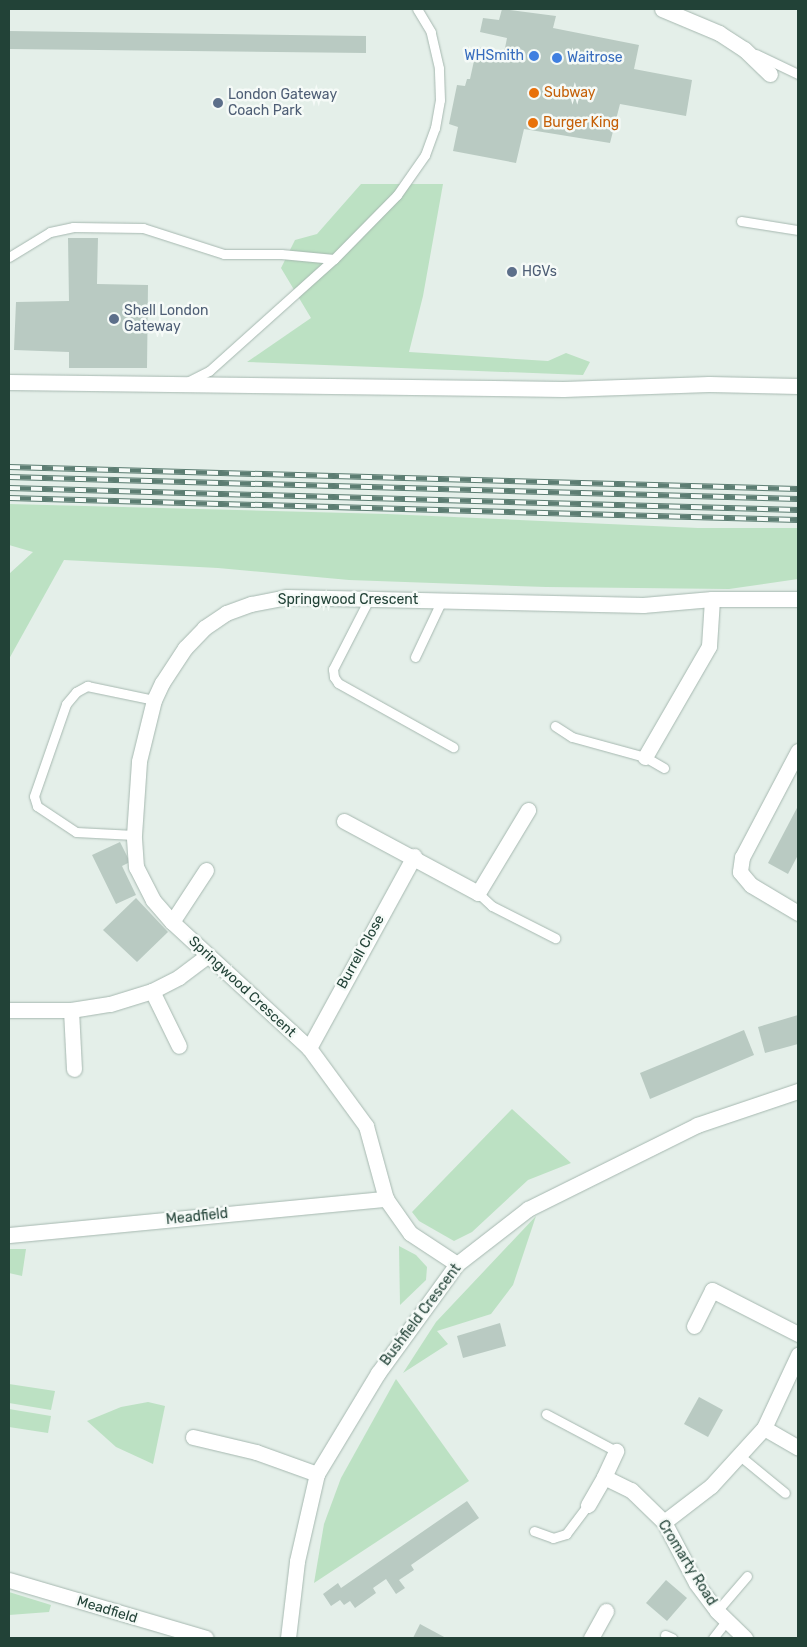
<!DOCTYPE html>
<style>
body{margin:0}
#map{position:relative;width:807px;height:1647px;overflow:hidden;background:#e4efe9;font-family:Rubik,sans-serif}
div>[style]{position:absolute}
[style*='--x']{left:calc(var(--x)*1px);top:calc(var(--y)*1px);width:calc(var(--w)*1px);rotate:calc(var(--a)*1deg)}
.green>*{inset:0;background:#bce1c3}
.building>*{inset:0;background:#b9cac2}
.roads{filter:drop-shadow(0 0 1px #a6b8b0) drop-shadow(0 0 1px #a6b8b0)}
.lane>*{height:9px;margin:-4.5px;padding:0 4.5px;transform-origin:4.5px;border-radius:4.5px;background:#fff}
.street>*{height:15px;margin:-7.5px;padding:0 7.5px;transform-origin:7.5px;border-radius:7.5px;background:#fff}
.rail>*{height:5.5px;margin-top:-2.75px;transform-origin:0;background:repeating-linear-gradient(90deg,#f5faf7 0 11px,#5c7d72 0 22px);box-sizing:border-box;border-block:1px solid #5c7d72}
.dots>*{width:14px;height:14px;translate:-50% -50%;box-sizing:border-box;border:2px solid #f5faf7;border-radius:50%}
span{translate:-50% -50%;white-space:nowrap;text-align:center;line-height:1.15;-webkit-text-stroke:5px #f5faf7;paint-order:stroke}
.shop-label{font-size:14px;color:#366cbe}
.right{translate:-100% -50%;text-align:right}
.left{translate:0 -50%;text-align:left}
.food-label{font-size:14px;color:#c56008}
.service-label{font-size:14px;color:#4e5e75}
.street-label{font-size:14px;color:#224237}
.frame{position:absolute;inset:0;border:10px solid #224237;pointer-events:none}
</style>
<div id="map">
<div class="green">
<div style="clip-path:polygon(361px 184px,443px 184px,423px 296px,409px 352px,548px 361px,566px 353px,590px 362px,583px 375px,247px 362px,311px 318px,281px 268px,295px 240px,317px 234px)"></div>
<div style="clip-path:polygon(9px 504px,387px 514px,698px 528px,798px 528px,798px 579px,729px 589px,546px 587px,349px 580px,218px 568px,64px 560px,9px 659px,9px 574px,33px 552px,9px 545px)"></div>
<div style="clip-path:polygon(512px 1109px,571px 1163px,528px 1180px,472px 1232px,454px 1241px,419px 1221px,412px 1212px)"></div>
<div style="clip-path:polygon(536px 1216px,513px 1285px,491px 1314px,437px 1331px,448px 1344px,403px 1373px,436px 1322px)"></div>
<div style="clip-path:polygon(399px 1246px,416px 1255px,427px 1267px,426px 1280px,400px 1305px)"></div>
<div style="clip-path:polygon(9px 1249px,26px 1249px,22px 1276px,9px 1273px)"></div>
<div style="clip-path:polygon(396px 1379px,469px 1481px,314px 1583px,324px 1524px,341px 1478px)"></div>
<div style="clip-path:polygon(9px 1384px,55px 1391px,51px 1410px,9px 1403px)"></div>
<div style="clip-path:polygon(148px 1402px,165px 1406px,153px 1464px,116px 1447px,87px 1421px,121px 1407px)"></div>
<div style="clip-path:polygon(9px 1409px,51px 1416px,48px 1433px,9px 1427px)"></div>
<div style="clip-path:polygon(9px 1592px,51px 1605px,49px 1612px,9px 1615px)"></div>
</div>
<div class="building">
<div style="clip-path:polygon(502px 9px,556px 16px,553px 28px,639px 45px,634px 69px,692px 80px,686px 116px,620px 104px,610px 143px,524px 129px,516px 163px,453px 151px,458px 127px,449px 124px,457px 85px,465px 86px,467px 79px,470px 79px,477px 47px,504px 53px,507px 38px,480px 32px,483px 18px,499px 20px)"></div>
<div style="clip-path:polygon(9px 31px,366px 36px,366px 53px,9px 49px)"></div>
<div style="clip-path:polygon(68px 238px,98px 238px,97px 284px,148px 285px,147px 368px,69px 368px,69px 352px,14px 350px,16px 302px,69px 301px)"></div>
<div style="clip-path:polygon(798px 806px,798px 855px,788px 874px,768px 863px)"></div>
<div style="clip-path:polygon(120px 842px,130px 862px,122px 866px,136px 895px,116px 904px,92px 855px)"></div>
<div style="clip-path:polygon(136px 898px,168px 932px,137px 962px,103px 930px)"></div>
<div style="clip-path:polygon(798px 1015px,798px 1044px,765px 1053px,758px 1027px)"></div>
<div style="clip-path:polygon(744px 1030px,754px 1055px,650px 1099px,640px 1073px)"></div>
<div style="clip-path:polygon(500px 1323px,506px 1346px,463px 1358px,457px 1336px)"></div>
<div style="clip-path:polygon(699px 1397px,723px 1410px,708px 1437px,684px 1424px)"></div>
<div style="clip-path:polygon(467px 1501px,479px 1518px,411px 1565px,414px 1570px,399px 1580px,405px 1588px,396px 1594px,386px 1579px,373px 1588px,376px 1593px,355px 1608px,350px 1601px,344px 1605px,340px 1600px,331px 1606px,323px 1594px,338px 1583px,341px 1588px)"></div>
<div style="clip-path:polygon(666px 1580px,687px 1598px,667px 1621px,646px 1603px)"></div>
<div style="clip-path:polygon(420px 1624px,446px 1638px,413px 1638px)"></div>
</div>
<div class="roads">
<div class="lane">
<div style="--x:756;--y:54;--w:47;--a:25.5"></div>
<div style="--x:741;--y:221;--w:58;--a:9"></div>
<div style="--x:9;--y:257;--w:48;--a:-31.4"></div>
<div style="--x:50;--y:232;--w:24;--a:-12"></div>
<div style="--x:73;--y:227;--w:70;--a:0.8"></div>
<div style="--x:143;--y:228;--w:85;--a:17.8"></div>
<div style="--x:224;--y:254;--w:57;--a:0"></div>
<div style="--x:281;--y:254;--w:53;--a:5.4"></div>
<div style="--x:187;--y:382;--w:25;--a:-27"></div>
<div style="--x:209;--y:371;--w:168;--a:-41.9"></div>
<div style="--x:334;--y:259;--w:90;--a:-45.5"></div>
<div style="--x:397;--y:195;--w:49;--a:-55"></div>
<div style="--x:425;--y:155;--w:29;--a:-70"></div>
<div style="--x:435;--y:128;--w:28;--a:-80"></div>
<div style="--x:440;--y:100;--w:32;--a:-92"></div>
<div style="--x:439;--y:68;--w:37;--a:-103"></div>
<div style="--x:431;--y:32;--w:27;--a:-121"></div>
<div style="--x:369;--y:599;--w:79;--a:117.2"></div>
<div style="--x:333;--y:669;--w:8;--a:83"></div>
<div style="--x:334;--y:677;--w:7;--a:56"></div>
<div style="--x:338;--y:683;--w:132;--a:29.1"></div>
<div style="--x:415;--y:657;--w:63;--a:-64.7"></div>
<div style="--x:555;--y:726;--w:20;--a:33"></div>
<div style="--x:572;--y:737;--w:76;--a:15.3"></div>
<div style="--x:645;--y:757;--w:22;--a:30"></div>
<div style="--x:134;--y:835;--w:58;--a:-177"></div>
<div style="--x:76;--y:832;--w:47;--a:-146.3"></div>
<div style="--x:37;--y:806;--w:10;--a:-107"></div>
<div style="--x:34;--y:796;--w:97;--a:-70.8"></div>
<div style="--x:66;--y:704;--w:16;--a:-50"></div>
<div style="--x:76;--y:692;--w:13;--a:-29"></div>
<div style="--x:87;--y:686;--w:68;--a:11.8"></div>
<div style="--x:478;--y:893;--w:19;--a:43"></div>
<div style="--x:492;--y:906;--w:71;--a:26.9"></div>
<div style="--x:546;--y:1414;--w:79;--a:27.9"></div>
<div style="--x:740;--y:1456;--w:58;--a:39.4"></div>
<div style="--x:534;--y:1531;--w:20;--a:20"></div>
<div style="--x:553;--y:1538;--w:14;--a:-17"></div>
<div style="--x:566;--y:1534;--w:36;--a:-53"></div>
<div style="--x:717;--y:1611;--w:46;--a:-49.4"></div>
<div style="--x:665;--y:1635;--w:8;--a:23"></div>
<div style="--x:713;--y:1638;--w:23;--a:-52"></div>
</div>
<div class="street">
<div style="--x:662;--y:9;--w:62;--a:22.8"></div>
<div style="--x:719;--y:33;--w:30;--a:33"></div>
<div style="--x:744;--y:49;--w:36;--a:44"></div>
<div style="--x:9;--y:382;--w:554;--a:0.72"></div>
<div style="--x:563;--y:389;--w:146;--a:-2"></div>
<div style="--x:709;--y:384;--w:89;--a:1.3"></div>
<div style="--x:798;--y:751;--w:120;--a:117.8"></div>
<div style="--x:742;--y:857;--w:15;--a:98"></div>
<div style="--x:740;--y:872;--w:17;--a:50"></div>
<div style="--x:751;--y:885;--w:55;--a:30.8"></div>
<div style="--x:645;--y:757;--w:128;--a:-60"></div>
<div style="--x:709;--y:646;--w:47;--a:-86.3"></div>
<div style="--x:344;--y:821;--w:152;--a:28.2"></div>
<div style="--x:478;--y:893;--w:97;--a:-58.9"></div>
<div style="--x:172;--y:922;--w:62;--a:-56.8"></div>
<div style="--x:152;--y:991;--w:61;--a:63.9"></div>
<div style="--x:9;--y:1010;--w:62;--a:0"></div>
<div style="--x:71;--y:1010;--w:39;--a:-9"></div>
<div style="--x:110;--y:1004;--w:44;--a:-17.2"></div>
<div style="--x:152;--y:991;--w:30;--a:-27"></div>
<div style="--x:179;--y:977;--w:35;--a:-37"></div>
<div style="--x:71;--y:1010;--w:59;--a:87.1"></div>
<div style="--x:309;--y:1048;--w:219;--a:-61.3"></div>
<div style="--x:9;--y:1235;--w:379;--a:-5.5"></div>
<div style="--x:457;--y:1264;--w:56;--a:-146.6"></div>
<div style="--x:410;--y:1233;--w:42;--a:-125.2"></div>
<div style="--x:386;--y:1199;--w:76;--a:-105.3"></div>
<div style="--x:366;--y:1126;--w:97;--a:-126.2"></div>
<div style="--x:309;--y:1048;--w:186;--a:-137.4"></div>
<div style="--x:172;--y:922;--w:29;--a:-131"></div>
<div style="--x:153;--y:900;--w:37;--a:-117"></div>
<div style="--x:136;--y:867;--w:32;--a:-94"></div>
<div style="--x:134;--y:835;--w:74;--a:-86.1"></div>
<div style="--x:139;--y:761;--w:63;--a:-76.2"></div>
<div style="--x:154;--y:700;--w:19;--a:-65"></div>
<div style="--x:162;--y:683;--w:42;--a:-56.7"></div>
<div style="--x:185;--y:648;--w:28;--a:-46"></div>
<div style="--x:204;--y:628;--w:27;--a:-34"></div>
<div style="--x:226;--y:613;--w:27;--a:-20"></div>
<div style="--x:251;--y:604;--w:36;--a:-11"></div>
<div style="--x:286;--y:597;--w:357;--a:1.3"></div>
<div style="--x:643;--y:605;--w:69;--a:-5"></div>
<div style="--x:712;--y:599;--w:86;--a:0"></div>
<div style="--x:694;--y:1326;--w:40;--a:-63.4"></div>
<div style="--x:712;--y:1290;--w:97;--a:27.1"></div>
<div style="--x:764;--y:1428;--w:39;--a:30"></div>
<div style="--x:193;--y:1437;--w:65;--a:13.4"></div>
<div style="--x:256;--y:1452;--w:65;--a:19.8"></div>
<div style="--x:604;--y:1477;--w:29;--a:-65"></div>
<div style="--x:588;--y:1505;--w:32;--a:-60"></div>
<div style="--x:604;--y:1477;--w:30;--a:26"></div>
<div style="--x:631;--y:1490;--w:46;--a:44.1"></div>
<div style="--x:664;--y:1522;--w:69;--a:62.3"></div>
<div style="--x:696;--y:1583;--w:35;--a:53"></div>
<div style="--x:717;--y:1611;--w:39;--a:44"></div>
<div style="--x:664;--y:1522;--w:59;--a:-37.5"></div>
<div style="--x:711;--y:1486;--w:79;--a:-47.6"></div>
<div style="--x:764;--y:1428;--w:81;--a:-65"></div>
<div style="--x:9;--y:1580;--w:205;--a:16.4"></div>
<div style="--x:288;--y:1638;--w:78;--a:-83.3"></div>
<div style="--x:297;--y:1561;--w:89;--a:-77.1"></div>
<div style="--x:317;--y:1474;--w:118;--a:-58.9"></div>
<div style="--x:378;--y:1373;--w:135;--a:-54.1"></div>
<div style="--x:457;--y:1264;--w:90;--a:-37.8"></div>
<div style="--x:528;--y:1209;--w:189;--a:-26.4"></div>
<div style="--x:697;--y:1125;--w:107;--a:-18.6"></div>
<div style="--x:591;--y:1638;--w:31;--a:-61"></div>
</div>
</div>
<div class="rail">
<div style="--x:9;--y:467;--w:789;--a:1.6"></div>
<div style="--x:9;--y:477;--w:789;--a:1.6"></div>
<div style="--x:9;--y:488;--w:789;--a:1.6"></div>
<div style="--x:9;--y:498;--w:789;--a:1.6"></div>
</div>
<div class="dots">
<div style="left:534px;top:56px;background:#3f7fe0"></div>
<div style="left:557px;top:58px;background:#3f7fe0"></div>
<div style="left:534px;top:93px;background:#e8710a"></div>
<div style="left:218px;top:103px;background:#5c6f8a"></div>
<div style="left:533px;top:123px;background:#e8710a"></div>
<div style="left:512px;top:272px;background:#5c6f8a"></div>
<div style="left:114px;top:319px;background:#5c6f8a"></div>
</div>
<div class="shop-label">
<span class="right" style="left:524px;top:56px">WHSmith</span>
<span class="left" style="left:567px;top:58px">Waitrose</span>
</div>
<div class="food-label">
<span class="left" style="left:544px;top:93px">Subway</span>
<span class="left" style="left:543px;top:123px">Burger King</span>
</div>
<div class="service-label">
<span class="left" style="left:228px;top:103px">London Gateway<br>Coach Park</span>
<span class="left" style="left:522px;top:272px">HGVs</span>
<span class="left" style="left:124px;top:319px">Shell London<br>Gateway</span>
</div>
<div class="street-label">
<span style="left:348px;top:600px">Springwood Crescent</span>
<span style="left:361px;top:952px;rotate:-61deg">Burrell Close</span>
<span style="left:242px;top:987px;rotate:43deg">Springwood Crescent</span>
<span style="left:197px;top:1217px;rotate:-6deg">Meadfield</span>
<span style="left:421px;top:1315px;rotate:-53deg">Bushfield Crescent</span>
<span style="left:687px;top:1563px;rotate:58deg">Cromarty Road</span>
<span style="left:107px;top:1610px;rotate:17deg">Meadfield</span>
</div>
<div class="frame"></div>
</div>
